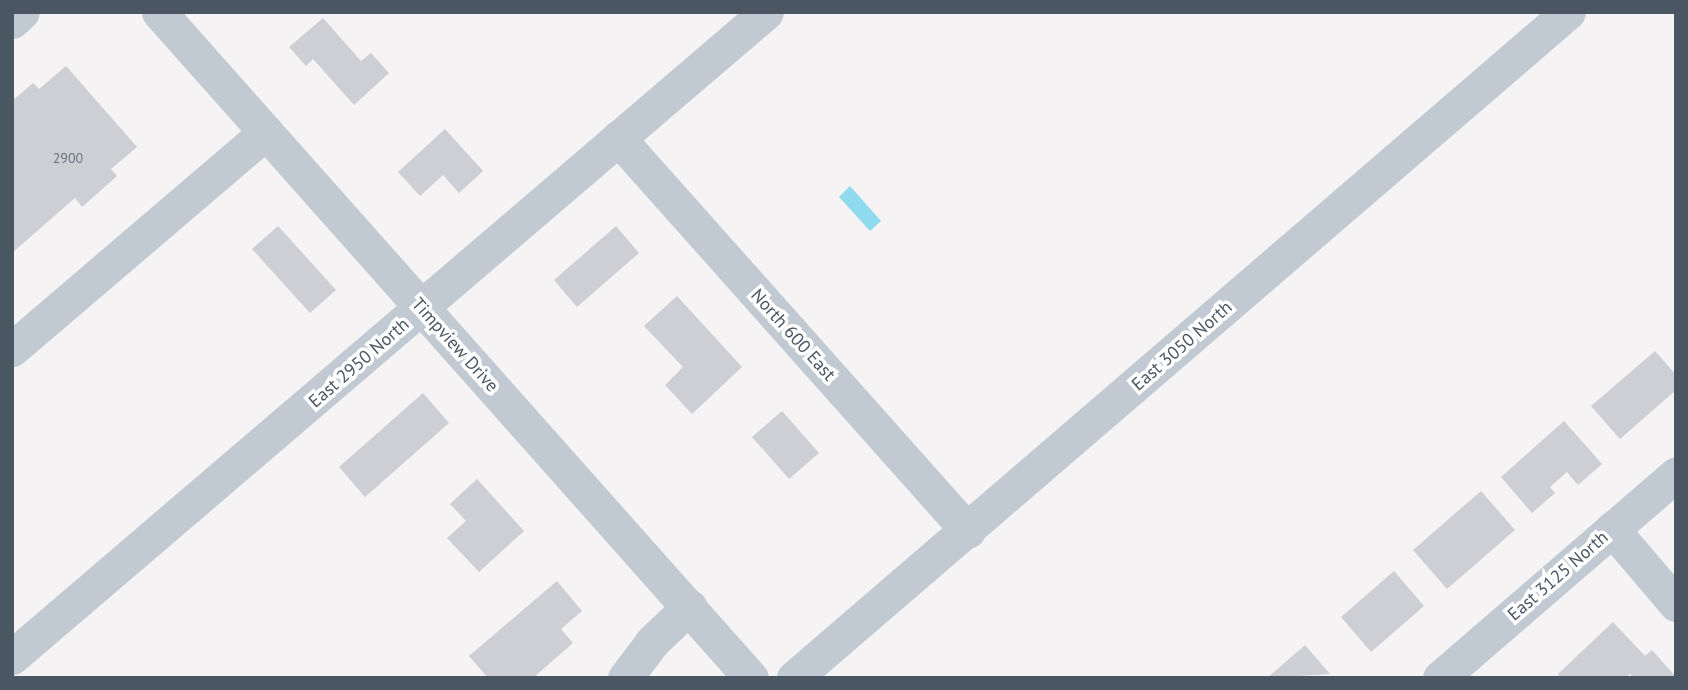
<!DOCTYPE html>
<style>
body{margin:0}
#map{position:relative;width:1688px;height:690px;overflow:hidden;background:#f5f3f3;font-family:"PT Sans",sans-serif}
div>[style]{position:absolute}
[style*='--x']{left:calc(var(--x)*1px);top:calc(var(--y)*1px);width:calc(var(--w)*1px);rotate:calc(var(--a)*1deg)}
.water>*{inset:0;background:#90daee}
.building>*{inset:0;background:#cdcfd5}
.minor>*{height:35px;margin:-17.5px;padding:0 17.5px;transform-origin:17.5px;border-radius:17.5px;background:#c1cad2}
span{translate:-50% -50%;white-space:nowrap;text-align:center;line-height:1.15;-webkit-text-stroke:7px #fff;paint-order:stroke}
.number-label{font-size:14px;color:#6b747e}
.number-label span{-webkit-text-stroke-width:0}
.street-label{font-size:18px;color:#4a5661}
.frame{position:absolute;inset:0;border:14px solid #4a5661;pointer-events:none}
</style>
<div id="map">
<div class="water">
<div style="clip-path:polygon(850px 186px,881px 221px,870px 231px,839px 197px)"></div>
</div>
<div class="building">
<div style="clip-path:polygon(323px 18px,361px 61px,371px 53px,389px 73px,354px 105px,313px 59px,306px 66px,289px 47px)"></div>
<div style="clip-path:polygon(66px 66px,137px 147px,111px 169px,117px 176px,82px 207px,75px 198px,12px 253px,12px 101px,33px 83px,39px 89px)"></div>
<div style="clip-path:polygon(445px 129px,483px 171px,459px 193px,443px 175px,420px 196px,398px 172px)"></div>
<div style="clip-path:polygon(278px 226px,336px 290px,310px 313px,252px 249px)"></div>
<div style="clip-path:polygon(616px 226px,639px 253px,577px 307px,554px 280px)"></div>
<div style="clip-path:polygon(677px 296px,742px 367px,692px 414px,665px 385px,683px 367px,644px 326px)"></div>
<div style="clip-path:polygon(1655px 351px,1676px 375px,1676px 390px,1620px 439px,1591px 406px)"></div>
<div style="clip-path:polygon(423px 393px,449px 423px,365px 497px,339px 467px)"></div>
<div style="clip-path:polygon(782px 411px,819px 453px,789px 479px,752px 437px)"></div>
<div style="clip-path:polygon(1564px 421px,1602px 464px,1578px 485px,1567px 472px,1550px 487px,1555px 493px,1532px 513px,1501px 477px)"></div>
<div style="clip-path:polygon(477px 479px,524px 531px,479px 572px,447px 538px,466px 521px,450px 504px)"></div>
<div style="clip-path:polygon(1481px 491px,1515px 530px,1447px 589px,1413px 550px)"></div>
<div style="clip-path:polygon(1394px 571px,1424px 606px,1371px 652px,1341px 617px)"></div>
<div style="clip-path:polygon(557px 581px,582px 611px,561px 629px,573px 643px,533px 678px,488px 678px,469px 656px)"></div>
<div style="clip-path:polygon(1613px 622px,1645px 656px,1652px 650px,1676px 677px,1634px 678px,1630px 674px,1625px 678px,1561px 678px,1558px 674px)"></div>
<div style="clip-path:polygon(1305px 645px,1330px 674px,1267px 678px)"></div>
</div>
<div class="minor">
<div style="--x:159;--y:12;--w:891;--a:48.37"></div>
<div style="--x:12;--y:21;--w:13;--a:-42"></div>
<div style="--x:618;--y:138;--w:526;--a:48.31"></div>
<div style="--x:12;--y:349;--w:334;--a:-40.5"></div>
<div style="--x:1612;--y:529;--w:99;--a:49.5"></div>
<div style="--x:12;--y:657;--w:992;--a:-40.54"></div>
<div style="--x:625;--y:678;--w:46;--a:-52.9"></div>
<div style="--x:653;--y:641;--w:50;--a:-43.4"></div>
<div style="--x:794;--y:678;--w:1021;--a:-40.71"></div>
<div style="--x:1440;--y:678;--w:312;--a:-40.8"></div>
</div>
<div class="number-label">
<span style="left:68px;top:158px">2900</span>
</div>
<div class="street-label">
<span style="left:793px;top:335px;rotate:48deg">North 600 East</span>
<span style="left:455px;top:345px;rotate:48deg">Timpview Drive</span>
<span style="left:1182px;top:346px;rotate:-41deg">East 3050 North</span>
<span style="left:359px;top:363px;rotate:-41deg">East 2950 North</span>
<span style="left:1558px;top:576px;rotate:-41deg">East 3125 North</span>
</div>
<div class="frame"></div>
</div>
